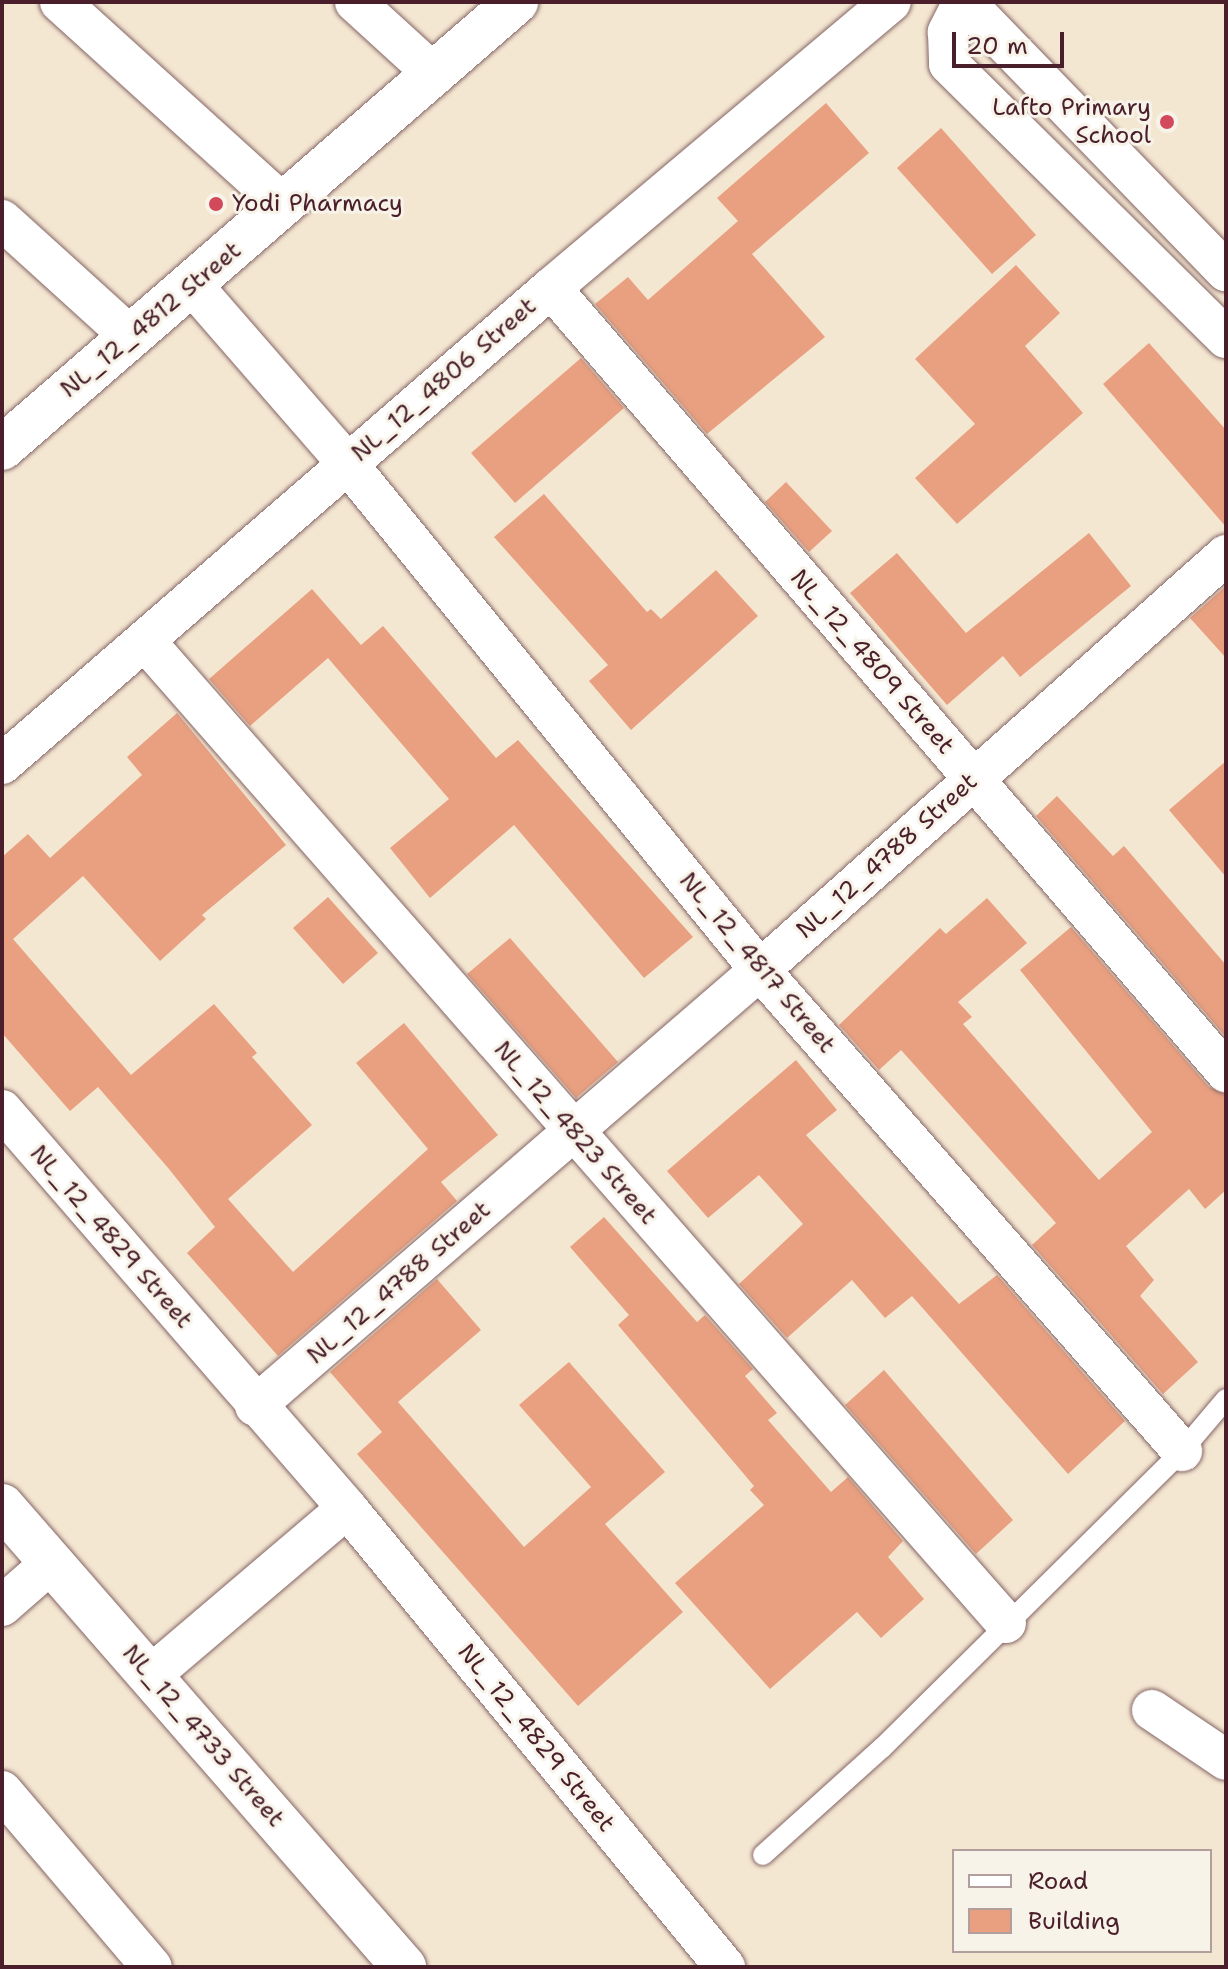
<!DOCTYPE html>
<style>
body{margin:0}
#map{position:relative;width:1228px;height:1969px;overflow:hidden;background:#f4e7d2;font-family:"Shantell Sans",sans-serif}
div>[style]{position:absolute}
[style*='--x']{left:calc(var(--x)*1px);top:calc(var(--y)*1px);width:calc(var(--w)*1px);rotate:calc(var(--a)*1deg)}
.building>*{inset:0;background:#e8a081}
.roads{filter:drop-shadow(0 0 2px #866565) drop-shadow(0 0 2px #866565)}
.service>*{height:20px;margin:-10px;padding:0 10px;transform-origin:10px;border-radius:10px;background:#fff}
.minor>*{height:40px;margin:-20px;padding:0 20px;transform-origin:20px;border-radius:20px;background:#fff}
.tertiary>*{height:44px;margin:-22px;padding:0 22px;transform-origin:22px;border-radius:22px;background:#fff}
.dots>*{width:22px;height:22px;translate:-50% -50%;box-sizing:border-box;border:4px solid #f7f3e8;border-radius:50%}
span{translate:-50% -50%;white-space:nowrap;text-align:center;line-height:1.15;-webkit-text-stroke:6px #f7f3e8;paint-order:stroke}
.poi-label{font-size:24px;color:#4a1f2b}
.right{translate:-100% -50%;text-align:right}
.left{translate:0 -50%;text-align:left}
.street-label{font-size:24px;color:#4a1f2b}
.frame{position:absolute;inset:0;border:4px solid #4a1f2b;pointer-events:none}
.legend{position:absolute;left:952px;top:1849px;width:260px;height:104px;box-sizing:border-box;background:#f7f3e8;border:2px solid #b29e9c;margin:0;padding:10px 14px;list-style:none;font-size:24px;color:#4a1f2b}
.legend li{display:flex;align-items:center;gap:16px;height:40px}
.legend b{width:40px;border:2px solid #b29e9c}
.scale{position:absolute;left:952px;top:32px;width:112px;height:36px;box-sizing:border-box;border:4px solid #4a1f2b;border-top:0;padding-left:10px;font-size:24px;line-height:28px;white-space:nowrap;color:#4a1f2b;-webkit-text-stroke:6px #f7f3e8;paint-order:stroke}
</style>
<div id="map">
<div class="building">
<div style="clip-path:polygon(826px 103px,869px 153px,752px 254px,825px 337px,707px 434px,595px 304px,628px 277px,648px 300px,738px 221px,717px 198px)"></div>
<div style="clip-path:polygon(941px 128px,1036px 235px,992px 274px,897px 168px)"></div>
<div style="clip-path:polygon(1016px 265px,1060px 313px,1025px 346px,1083px 413px,957px 524px,915px 478px,975px 424px,915px 359px)"></div>
<div style="clip-path:polygon(1149px 343px,1226px 430px,1226px 527px,1103px 384px)"></div>
<div style="clip-path:polygon(581px 358px,624px 408px,515px 503px,471px 453px)"></div>
<div style="clip-path:polygon(786px 482px,832px 531px,809px 552px,765px 502px)"></div>
<div style="clip-path:polygon(544px 494px,647px 612px,651px 609px,661px 619px,716px 570px,758px 616px,631px 730px,589px 681px,608px 665px,494px 537px)"></div>
<div style="clip-path:polygon(1089px 533px,1131px 586px,1020px 677px,1003px 656px,947px 705px,850px 593px,897px 553px,966px 633px)"></div>
<div style="clip-path:polygon(1226px 586px,1226px 658px,1190px 618px)"></div>
<div style="clip-path:polygon(312px 589px,361px 645px,383px 626px,496px 758px,518px 740px,693px 937px,644px 978px,514px 825px,430px 898px,390px 848px,449px 799px,328px 658px,250px 726px,209px 679px)"></div>
<div style="clip-path:polygon(177px 713px,286px 845px,202px 915px,206px 919px,160px 961px,83px 876px,13px 939px,131px 1075px,214px 1004px,257px 1053px,252px 1057px,312px 1125px,228px 1199px,293px 1272px,428px 1149px,356px 1063px,404px 1023px,498px 1135px,441px 1182px,457px 1201px,278px 1356px,187px 1253px,215px 1227px,169px 1169px,98px 1087px,70px 1111px,2px 1033px,2px 857px,28px 834px,50px 858px,142px 775px,127px 757px)"></div>
<div style="clip-path:polygon(1226px 761px,1226px 877px,1169px 810px)"></div>
<div style="clip-path:polygon(1057px 796px,1113px 856px,1124px 846px,1226px 965px,1226px 1037px,1036px 816px)"></div>
<div style="clip-path:polygon(328px 897px,378px 953px,343px 984px,293px 928px)"></div>
<div style="clip-path:polygon(987px 898px,1027px 943px,958px 1002px,972px 1017px,963px 1024px,1099px 1180px,1152px 1132px,1020px 970px,1071px 927px,1209px 1087px,1226px 1094px,1226px 1190px,1205px 1209px,1189px 1189px,1126px 1246px,1154px 1280px,1140px 1296px,1198px 1362px,1163px 1394px,1032px 1245px,1056px 1223px,901px 1050px,879px 1070px,839px 1025px,940px 928px,946px 934px)"></div>
<div style="clip-path:polygon(510px 938px,618px 1062px,576px 1098px,467px 974px)"></div>
<div style="clip-path:polygon(796px 1060px,837px 1110px,806px 1135px,959px 1304px,997px 1275px,1125px 1421px,1068px 1474px,912px 1296px,885px 1318px,852px 1280px,787px 1338px,739px 1284px,803px 1224px,759px 1175px,708px 1218px,667px 1171px)"></div>
<div style="clip-path:polygon(604px 1217px,697px 1322px,705px 1315px,753px 1369px,745px 1376px,777px 1413px,768px 1420px,831px 1492px,848px 1477px,903px 1541px,888px 1557px,924px 1599px,881px 1638px,857px 1612px,770px 1689px,675px 1583px,764px 1505px,750px 1490px,754px 1486px,618px 1325px,629px 1315px,570px 1247px)"></div>
<div style="clip-path:polygon(437px 1279px,481px 1330px,398px 1402px,524px 1547px,591px 1487px,519px 1405px,569px 1362px,665px 1472px,605px 1524px,683px 1612px,578px 1706px,357px 1454px,382px 1432px,330px 1372px)"></div>
<div style="clip-path:polygon(884px 1370px,1013px 1520px,976px 1554px,845px 1405px)"></div>
</div>
<div class="roads">
<div class="service">
<div style="--x:763;--y:1855;--w:160;--a:-42"></div>
<div style="--x:882;--y:1748;--w:422;--a:-44.7"></div>
<div style="--x:1182;--y:1451;--w:68;--a:-49.8"></div>
</div>
<div class="minor">
<div style="--x:60;--y:2;--w:302;--a:42.2"></div>
<div style="--x:355;--y:2;--w:108;--a:42.4"></div>
<div style="--x:963;--y:2;--w:34;--a:117"></div>
<div style="--x:948;--y:32;--w:32;--a:88"></div>
<div style="--x:949;--y:64;--w:390;--a:44.7"></div>
<div style="--x:965;--y:2;--w:375;--a:45.9"></div>
<div style="--x:2;--y:220;--w:173;--a:42.2"></div>
<div style="--x:193;--y:286;--w:235;--a:49"></div>
<div style="--x:347;--y:463;--w:654;--a:50.83"></div>
<div style="--x:760;--y:970;--w:640;--a:48.74"></div>
<div style="--x:551;--y:288;--w:1035;--a:49.27"></div>
<div style="--x:145;--y:641;--w:1306;--a:48.76"></div>
<div style="--x:2;--y:764;--w:727;--a:-40.93"></div>
<div style="--x:551;--y:288;--w:444;--a:-40.1"></div>
<div style="--x:2;--y:1110;--w:527;--a:49.08"></div>
<div style="--x:347;--y:1508;--w:595;--a:50.53"></div>
<div style="--x:255;--y:1406;--w:667;--a:-40.81"></div>
<div style="--x:760;--y:970;--w:624;--a:-41.69"></div>
<div style="--x:2;--y:1606;--w:65;--a:-41.3"></div>
<div style="--x:151;--y:1675;--w:257;--a:-40.4"></div>
<div style="--x:1152;--y:1710;--w:89;--a:34"></div>
<div style="--x:2;--y:1791;--w:231;--a:49.6"></div>
</div>
<div class="tertiary">
<div style="--x:2;--y:448;--w:681;--a:-40.95"></div>
<div style="--x:2;--y:1506;--w:612;--a:48.91"></div>
</div>
</div>
<div class="dots">
<div style="left:1167px;top:122px;background:#d1495b"></div>
<div style="left:216px;top:204px;background:#d1495b"></div>
</div>
<div class="poi-label">
<span class="right" style="left:1151px;top:122px">Lafto Primary<br>School</span>
<span class="left" style="left:232px;top:204px">Yodi Pharmacy</span>
</div>
<div class="street-label">
<span style="left:151px;top:320px;rotate:-40deg">NL_12_4812 Street</span>
<span style="left:444px;top:380px;rotate:-41deg">NL_12_4806 Street</span>
<span style="left:872px;top:662px;rotate:49deg">NL_12_4809 Street</span>
<span style="left:887px;top:856px;rotate:-42deg">NL_12_4788 Street</span>
<span style="left:757px;top:963px;rotate:50deg">NL_12_4817 Street</span>
<span style="left:575px;top:1133px;rotate:49deg">NL_12_4823 Street</span>
<span style="left:111px;top:1237px;rotate:49deg">NL_12_4829 Street</span>
<span style="left:399px;top:1283px;rotate:-41deg">NL_12_4788 Street</span>
<span style="left:203px;top:1736px;rotate:49deg">NL_12_4733 Street</span>
<span style="left:536px;top:1738px;rotate:51deg">NL_12_4829 Street</span>
</div>
<div class="frame"></div>
<ul class="legend">
<li><b style="height:10px;background:#fff"></b>Road</li>
<li><b style="height:22px;background:#e8a081"></b>Building</li>
</ul>
<div class="scale">20 m</div>
</div>
